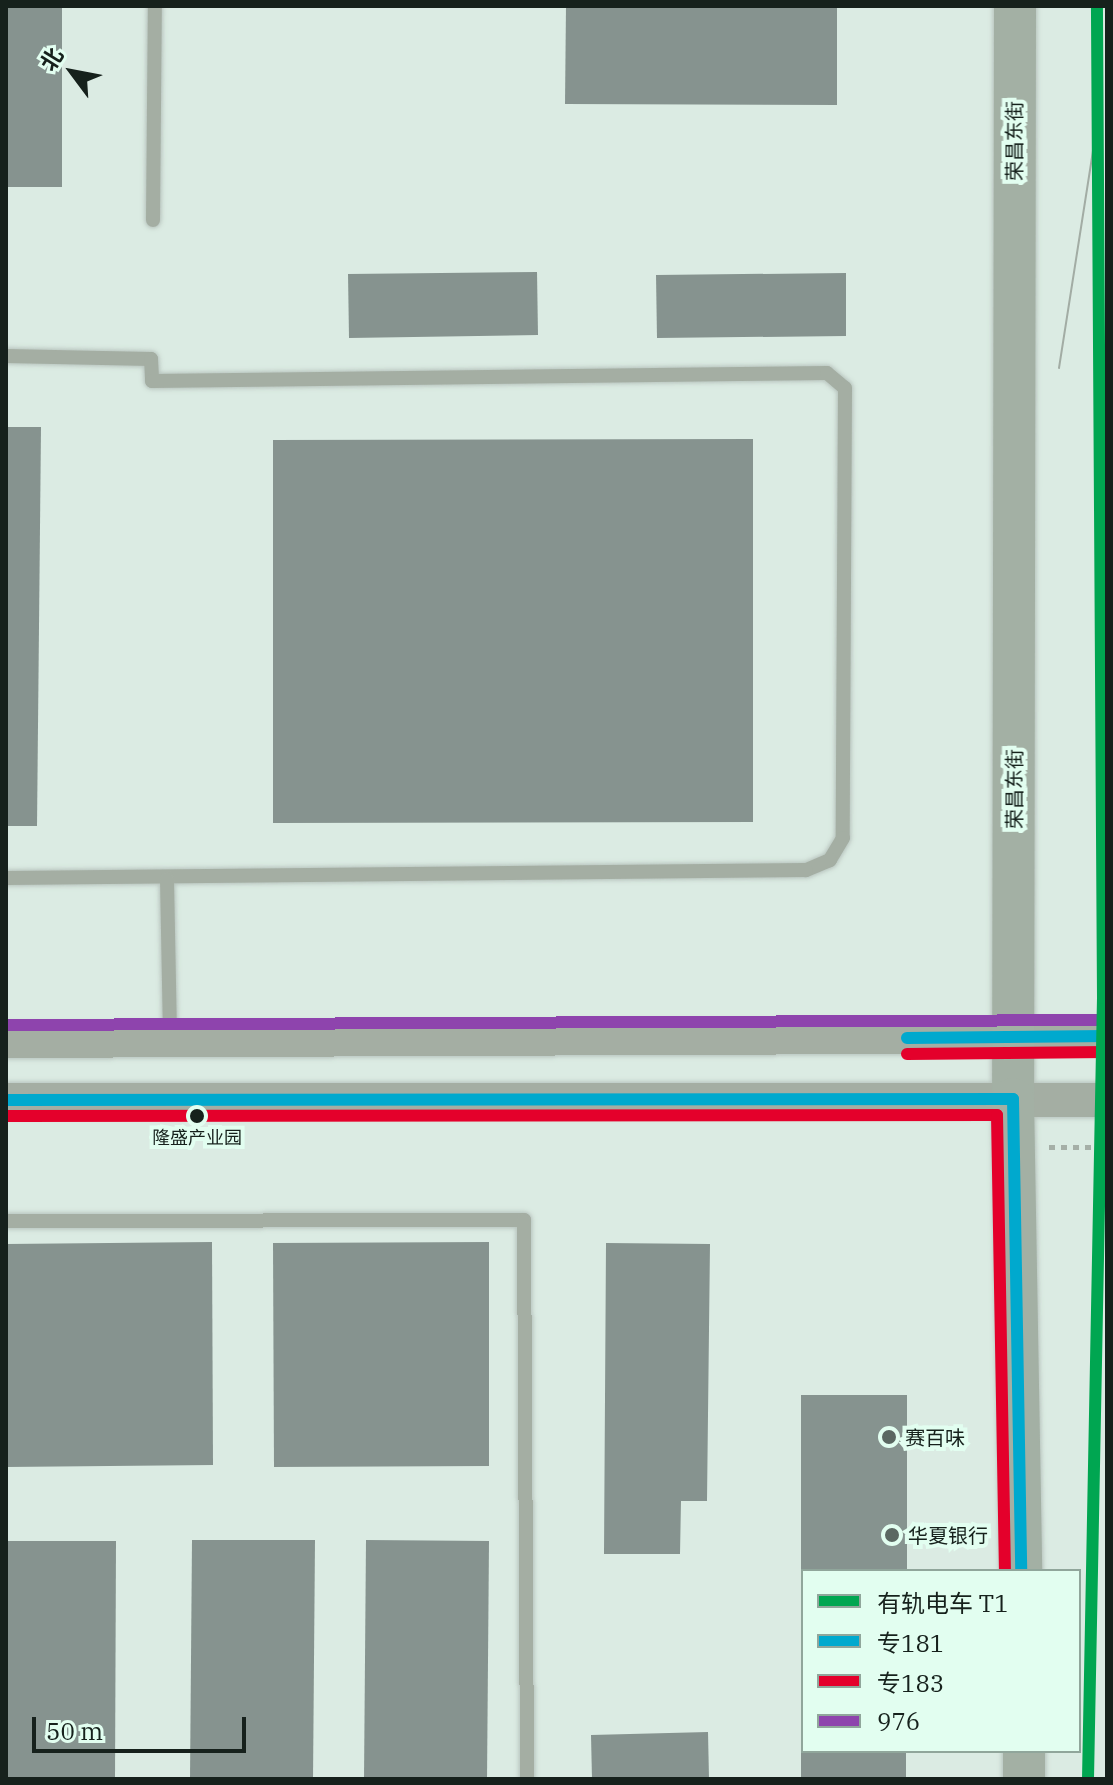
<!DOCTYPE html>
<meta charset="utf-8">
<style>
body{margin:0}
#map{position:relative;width:1113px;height:1785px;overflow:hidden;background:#dbebe3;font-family:"IBM Plex Serif","Noto Sans SC",serif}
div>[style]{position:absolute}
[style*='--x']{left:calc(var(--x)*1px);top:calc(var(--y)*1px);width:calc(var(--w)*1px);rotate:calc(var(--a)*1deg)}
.building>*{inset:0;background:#86938f}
.path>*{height:5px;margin-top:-2.5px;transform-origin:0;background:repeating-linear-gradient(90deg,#a5afa7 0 6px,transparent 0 12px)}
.roads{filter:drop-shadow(0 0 2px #b9c5bf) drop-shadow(0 0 2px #b9c5bf)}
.service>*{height:14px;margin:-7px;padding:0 7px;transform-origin:7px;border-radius:7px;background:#a4aea3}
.tertiary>*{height:34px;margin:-17px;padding:0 17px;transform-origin:17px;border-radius:17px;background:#a4aea3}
.primary>*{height:42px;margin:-21px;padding:0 21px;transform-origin:21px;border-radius:21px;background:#a3b0a4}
.tram>*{height:2px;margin:-1px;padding:0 1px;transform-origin:1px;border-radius:1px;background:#a2aca4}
.bus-1>*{height:12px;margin:-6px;padding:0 6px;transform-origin:6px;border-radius:6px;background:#00a9ce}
.bus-2>*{height:12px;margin:-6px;padding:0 6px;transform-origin:6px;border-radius:6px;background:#e4002b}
.bus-3>*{height:12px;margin:-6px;padding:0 6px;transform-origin:6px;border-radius:6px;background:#8e44ad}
.tram-1>*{height:12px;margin:-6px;padding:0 6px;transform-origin:6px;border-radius:6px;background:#00a651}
.dots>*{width:22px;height:22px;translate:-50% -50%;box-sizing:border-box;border:4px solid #e2fef0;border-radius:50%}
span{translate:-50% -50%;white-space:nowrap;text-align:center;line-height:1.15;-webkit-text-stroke:8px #e2fef0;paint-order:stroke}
.bus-label{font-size:18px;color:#16211c}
.street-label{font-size:20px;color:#16211c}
.poi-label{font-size:20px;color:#16211c}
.left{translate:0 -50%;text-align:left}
.frame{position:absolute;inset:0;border:8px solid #16211c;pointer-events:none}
.legend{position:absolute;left:801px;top:1569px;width:280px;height:184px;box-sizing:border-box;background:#e2fef0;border:2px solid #90a69b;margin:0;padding:10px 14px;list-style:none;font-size:24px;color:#16211c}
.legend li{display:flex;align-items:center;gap:16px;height:40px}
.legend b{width:40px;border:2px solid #90a69b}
.north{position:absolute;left:32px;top:32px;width:80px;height:80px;-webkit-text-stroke:6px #e2fef0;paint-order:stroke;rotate:302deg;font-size:22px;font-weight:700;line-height:32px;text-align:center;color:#16211c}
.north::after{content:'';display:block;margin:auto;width:28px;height:36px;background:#16211c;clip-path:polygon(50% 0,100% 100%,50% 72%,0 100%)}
.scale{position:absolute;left:32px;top:1717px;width:214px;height:36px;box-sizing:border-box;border:4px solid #16211c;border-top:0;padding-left:10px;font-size:24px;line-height:28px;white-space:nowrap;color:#16211c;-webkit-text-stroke:6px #e2fef0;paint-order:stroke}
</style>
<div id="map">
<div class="building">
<div style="clip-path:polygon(6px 6px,62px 6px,62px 187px,6px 187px)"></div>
<div style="clip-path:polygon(566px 6px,837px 6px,837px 105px,565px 104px)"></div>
<div style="clip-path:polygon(537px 272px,538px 335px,349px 338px,348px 274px)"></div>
<div style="clip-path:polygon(846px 273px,846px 336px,657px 338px,656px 275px)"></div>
<div style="clip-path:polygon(6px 427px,41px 427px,37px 826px,6px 826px)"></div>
<div style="clip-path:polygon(753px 439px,753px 822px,273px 823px,273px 440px)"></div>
<div style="clip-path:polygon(212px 1242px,213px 1465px,6px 1467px,6px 1244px)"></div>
<div style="clip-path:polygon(489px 1242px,489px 1466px,274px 1467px,273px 1243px)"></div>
<div style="clip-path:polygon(606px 1243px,710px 1244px,707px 1501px,681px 1501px,680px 1554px,604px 1554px)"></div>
<div style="clip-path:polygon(801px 1395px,907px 1395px,907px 1571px,801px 1571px)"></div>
<div style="clip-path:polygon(192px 1540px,315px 1540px,313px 1779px,190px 1779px)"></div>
<div style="clip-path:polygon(366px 1540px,489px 1541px,487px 1779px,364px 1779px)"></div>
<div style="clip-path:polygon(6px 1541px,116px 1541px,115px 1779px,6px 1779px)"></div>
<div style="clip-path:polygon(708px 1732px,709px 1779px,592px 1779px,591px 1735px)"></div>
<div style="clip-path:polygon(801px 1751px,906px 1751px,906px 1779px,801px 1779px)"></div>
</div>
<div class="path">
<div style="--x:1049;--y:1147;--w:58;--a:0"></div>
</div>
<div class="roads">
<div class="service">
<div style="--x:153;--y:220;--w:214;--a:-89.5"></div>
<div style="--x:6;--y:356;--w:145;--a:1.2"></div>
<div style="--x:151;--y:359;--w:22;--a:87"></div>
<div style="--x:152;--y:381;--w:675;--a:-0.68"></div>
<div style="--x:827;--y:373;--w:23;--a:40"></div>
<div style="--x:845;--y:388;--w:450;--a:90.3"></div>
<div style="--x:843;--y:838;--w:26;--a:121"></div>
<div style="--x:830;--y:860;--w:26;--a:157"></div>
<div style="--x:806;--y:870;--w:800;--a:179.43"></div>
<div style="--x:167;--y:879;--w:161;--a:88.9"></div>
<div style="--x:6;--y:1221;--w:518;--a:-0.11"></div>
<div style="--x:524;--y:1220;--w:559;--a:89.69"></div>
</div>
<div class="tertiary">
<div style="--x:6;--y:1041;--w:1101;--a:-0.26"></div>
<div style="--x:6;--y:1100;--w:1101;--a:0"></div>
</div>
<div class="primary">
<div style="--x:1015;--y:6;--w:1093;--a:90.1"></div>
<div style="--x:1013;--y:1099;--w:472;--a:89"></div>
<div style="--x:1024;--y:1751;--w:28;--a:90"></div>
</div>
</div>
<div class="tram">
<div style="--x:1059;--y:368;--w:272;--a:-81.1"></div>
</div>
<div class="bus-1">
<div style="--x:907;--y:1038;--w:200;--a:-0.6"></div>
<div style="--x:6;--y:1100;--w:1007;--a:-0.06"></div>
<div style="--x:1013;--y:1099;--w:472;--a:89"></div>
</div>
<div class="bus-2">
<div style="--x:907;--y:1054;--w:200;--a:-0.6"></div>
<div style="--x:6;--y:1116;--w:991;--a:-0.06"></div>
<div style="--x:997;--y:1115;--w:456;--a:89"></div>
</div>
<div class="bus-3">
<div style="--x:6;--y:1025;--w:1101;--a:-0.26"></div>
</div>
<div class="tram-1">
<div style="--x:1088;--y:1779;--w:781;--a:-88.9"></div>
<div style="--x:1103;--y:998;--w:992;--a:-90.35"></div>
</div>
<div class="dots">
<div style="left:197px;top:1116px;background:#16211c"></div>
<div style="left:889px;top:1437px;background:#5b6862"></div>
<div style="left:892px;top:1535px;background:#5b6862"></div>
</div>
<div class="bus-label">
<span style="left:197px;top:1138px">隆盛产业园</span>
</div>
<div class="street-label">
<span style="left:1014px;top:141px;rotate:-90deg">荣昌东街</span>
<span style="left:1014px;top:789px;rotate:-90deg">荣昌东街</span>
</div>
<div class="poi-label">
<span class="left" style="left:905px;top:1437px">赛百味</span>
<span class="left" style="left:908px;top:1535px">华夏银行</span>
</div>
<div class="frame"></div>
<ul class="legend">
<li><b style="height:10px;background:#00a651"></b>有轨电车 T1</li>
<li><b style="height:10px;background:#00a9ce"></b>专181</li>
<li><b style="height:10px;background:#e4002b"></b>专183</li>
<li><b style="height:10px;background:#8e44ad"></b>976</li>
</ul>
<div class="north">北</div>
<div class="scale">50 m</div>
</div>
